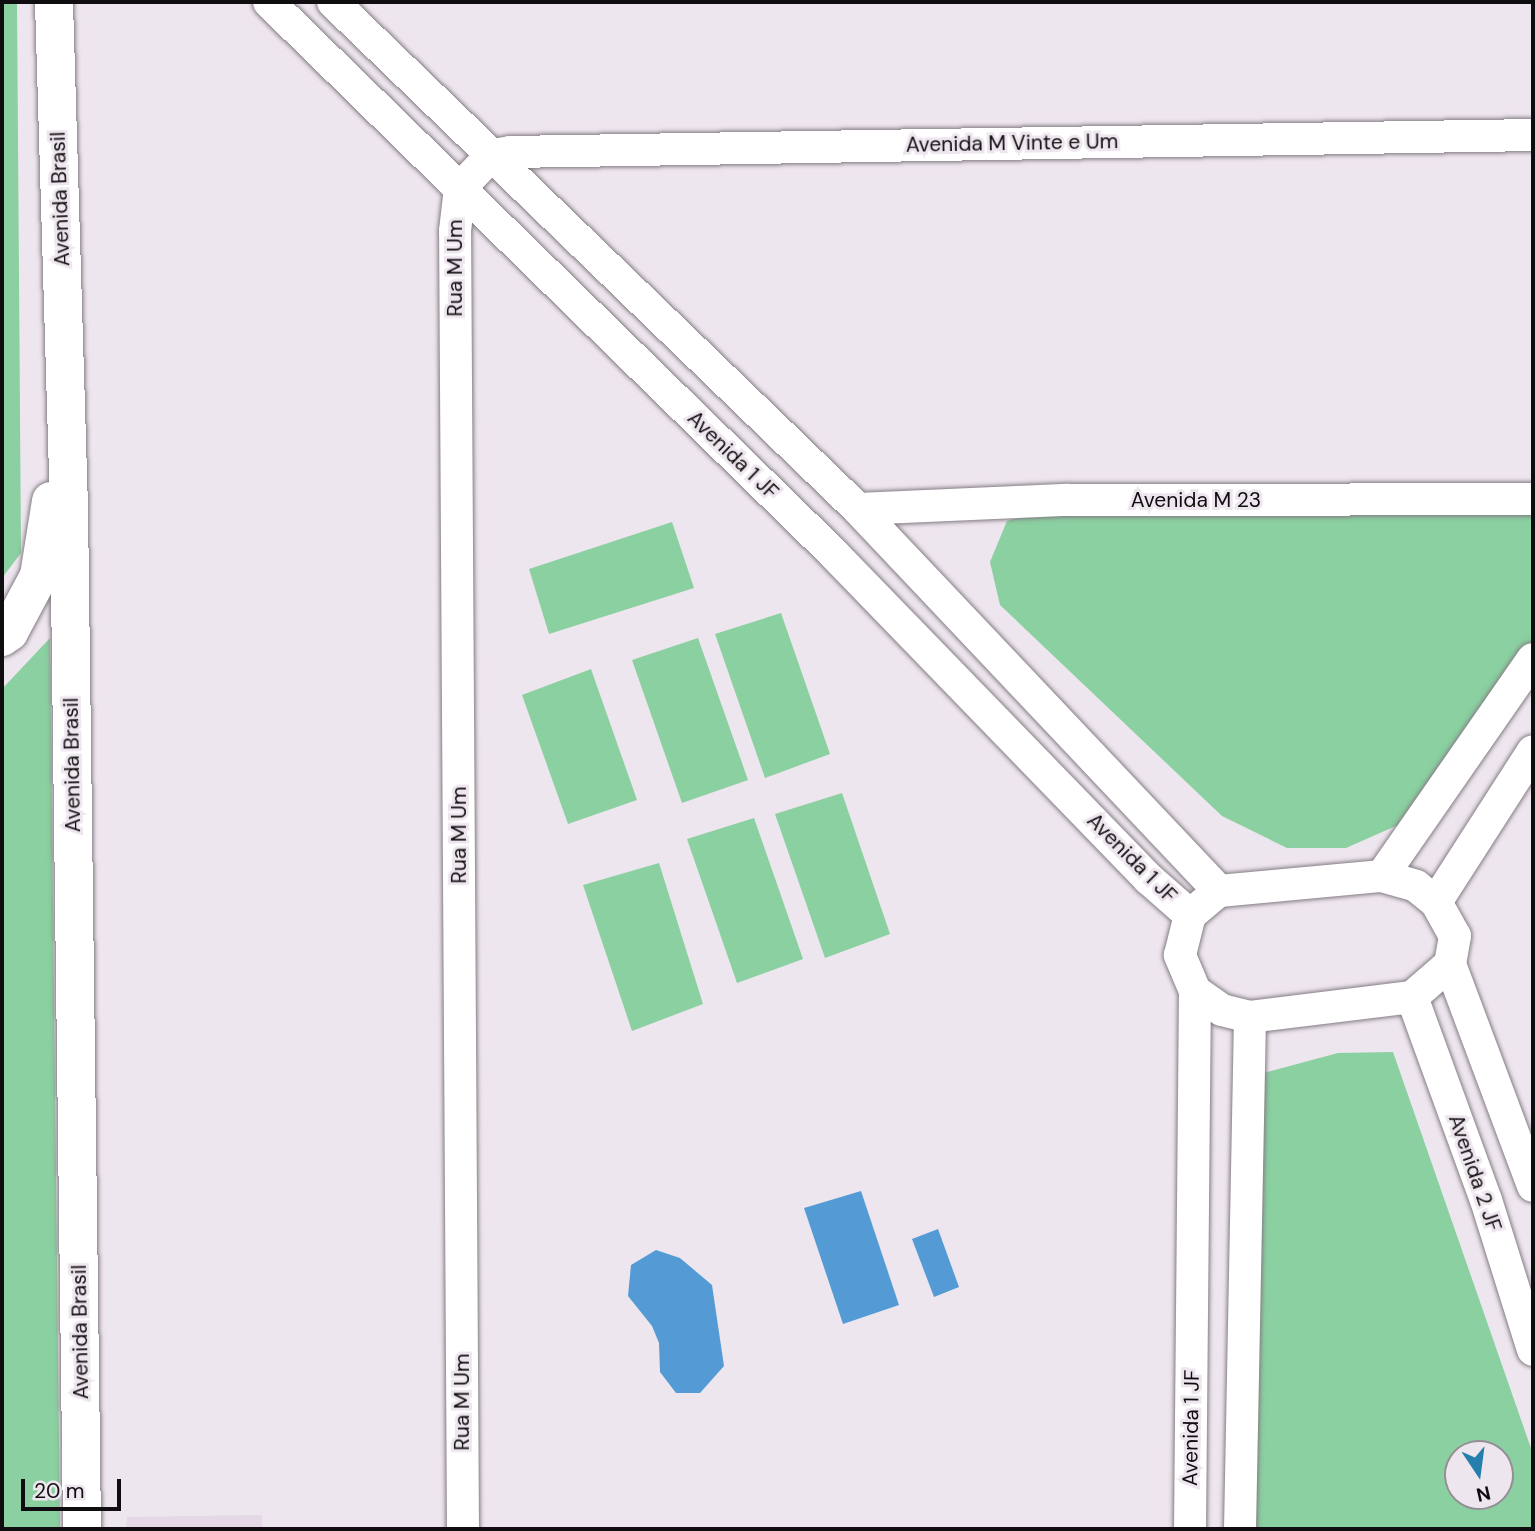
<!DOCTYPE html>
<style>
body{margin:0}
#map{position:relative;width:1535px;height:1531px;overflow:hidden;background:#eee6ee;font-family:"DM Sans",sans-serif}
div>[style]{position:absolute}
[style*='--x']{left:calc(var(--x)*1px);top:calc(var(--y)*1px);width:calc(var(--w)*1px);rotate:calc(var(--a)*1deg)}
.built>*{inset:0;background:#e5d8e6}
.green>*{inset:0;background:#8ad0a0}
.water>*{inset:0;background:#549bd5}
.roads{filter:drop-shadow(0 0 2px #847d84) drop-shadow(0 0 2px #847d84)}
.street>*{height:32px;margin:-16px;padding:0 16px;transform-origin:16px;border-radius:16px;background:#fff}
.primary>*{height:38px;margin:-19px;padding:0 19px;transform-origin:19px;border-radius:19px;background:#fff}
span{translate:-50% -50%;white-space:nowrap;text-align:center;line-height:1.15;-webkit-text-stroke:6px #eee6ee;paint-order:stroke}
.street-label{font-size:21px;color:#0f0d0f}
.frame{position:absolute;inset:0;border:4px solid #0f0d0f;pointer-events:none}
.north{position:absolute;left:1444px;top:1440px;width:70px;height:70px;box-sizing:border-box;background:#eee6ee;border:2px solid #958f95;border-radius:50%;rotate:167deg;font-size:19px;font-weight:700;line-height:28px;text-align:center;color:#0f0d0f}
.north::after{content:'';display:block;margin:auto;width:24px;height:32px;background:#247fad;clip-path:polygon(50% 0,100% 100%,50% 72%,0 100%)}
.scale{position:absolute;left:21px;top:1479px;width:100px;height:32px;box-sizing:border-box;border:4px solid #0f0d0f;border-top:0;padding-left:9px;font-size:21px;line-height:24px;white-space:nowrap;color:#0f0d0f;-webkit-text-stroke:5px #eee6ee;paint-order:stroke}
</style>
<div id="map">
<div class="built">
<div style="clip-path:polygon(262px 1515px,262px 1529px,126px 1529px,127px 1517px)"></div>
</div>
<div class="green">
<div style="clip-path:polygon(2px 2px,17px 2px,21px 553px,2px 578px)"></div>
<div style="clip-path:polygon(1048px 509px,1533px 509px,1533px 649px,1407px 821px,1346px 848px,1287px 848px,1222px 816px,1000px 605px,990px 562px,1007px 521px)"></div>
<div style="clip-path:polygon(672px 522px,694px 588px,549px 634px,529px 569px)"></div>
<div style="clip-path:polygon(781px 613px,830px 754px,765px 778px,715px 634px)"></div>
<div style="clip-path:polygon(50px 638px,60px 1529px,2px 1529px,2px 689px)"></div>
<div style="clip-path:polygon(698px 638px,748px 780px,682px 803px,632px 660px)"></div>
<div style="clip-path:polygon(591px 669px,637px 800px,568px 824px,522px 695px)"></div>
<div style="clip-path:polygon(842px 793px,890px 934px,825px 958px,775px 814px)"></div>
<div style="clip-path:polygon(754px 818px,803px 959px,737px 983px,687px 839px)"></div>
<div style="clip-path:polygon(659px 863px,703px 1004px,632px 1031px,583px 885px)"></div>
<div style="clip-path:polygon(evenodd,1393px 1052px,1533px 1454px,1533px 1529px,1254px 1529px,1256px 1075px,1338px 1053px,1393px 1052px,1458px 1454px,1500px 1454px,1500px 1496px,1458px 1496px,1458px 1454px)"></div>
</div>
<div class="water">
<div style="clip-path:polygon(861px 1191px,899px 1305px,843px 1324px,804px 1208px)"></div>
<div style="clip-path:polygon(938px 1229px,959px 1287px,934px 1297px,912px 1239px)"></div>
<div style="clip-path:polygon(656px 1250px,680px 1258px,712px 1285px,724px 1366px,700px 1393px,676px 1393px,660px 1372px,659px 1343px,652px 1326px,628px 1296px,631px 1265px)"></div>
</div>
<div class="roads">
<div class="street">
<div style="--x:269;--y:2;--w:790;--a:44.33"></div>
<div style="--x:834;--y:554;--w:453;--a:45.9"></div>
<div style="--x:1149;--y:879;--w:55;--a:41.3"></div>
<div style="--x:333;--y:2;--w:730;--a:44"></div>
<div style="--x:858;--y:509;--w:526;--a:46.62"></div>
<div style="--x:858;--y:509;--w:210;--a:-2.5"></div>
<div style="--x:1068;--y:500;--w:465;--a:-0.1"></div>
<div style="--x:1382;--y:876;--w:35;--a:16"></div>
<div style="--x:1416;--y:886;--w:26;--a:39"></div>
<div style="--x:1436;--y:902;--w:39;--a:61"></div>
<div style="--x:1455;--y:936;--w:28;--a:100"></div>
<div style="--x:1450;--y:964;--w:50;--a:139"></div>
<div style="--x:1412;--y:997;--w:163;--a:173"></div>
<div style="--x:1250;--y:1017;--w:29;--a:-166"></div>
<div style="--x:1222;--y:1010;--w:33;--a:-145"></div>
<div style="--x:1195;--y:991;--w:39;--a:-113"></div>
<div style="--x:1180;--y:955;--w:41;--a:-76"></div>
<div style="--x:1190;--y:915;--w:38;--a:-40"></div>
<div style="--x:1219;--y:891;--w:164;--a:-5.3"></div>
<div style="--x:1382;--y:876;--w:264;--a:-55.2"></div>
<div style="--x:1436;--y:902;--w:179;--a:-57.3"></div>
<div style="--x:1450;--y:964;--w:237;--a:69.5"></div>
<div style="--x:1412;--y:997;--w:216;--a:70"></div>
<div style="--x:1486;--y:1200;--w:157;--a:72.6"></div>
<div style="--x:463;--y:1529;--w:1298;--a:-90.35"></div>
<div style="--x:455;--y:231;--w:43;--a:-83.4"></div>
<div style="--x:460;--y:188;--w:46;--a:-45.9"></div>
<div style="--x:492;--y:155;--w:18;--a:-9"></div>
<div style="--x:510;--y:152;--w:1023;--a:-0.95"></div>
<div style="--x:1190;--y:1529;--w:538;--a:-89.47"></div>
<div style="--x:1240;--y:1529;--w:512;--a:-88.88"></div>
</div>
<div class="primary">
<div style="--x:54;--y:2;--w:506;--a:88.3"></div>
<div style="--x:69;--y:508;--w:1021;--a:89.27"></div>
<div style="--x:2;--y:637;--w:9;--a:-36"></div>
<div style="--x:9;--y:632;--w:64;--a:-61.8"></div>
<div style="--x:39;--y:576;--w:76;--a:-80.9"></div>
</div>
</div>
<div class="street-label">
<span style="left:1012px;top:143px;rotate:-1deg">Avenida M Vinte e Um</span>
<span style="left:60px;top:199px;rotate:-92deg">Avenida Brasil</span>
<span style="left:455px;top:268px;rotate:-90deg">Rua M Um</span>
<span style="left:733px;top:455px;rotate:44deg">Avenida 1 JF</span>
<span style="left:1196px;top:500px">Avenida M 23</span>
<span style="left:72px;top:765px;rotate:-91deg">Avenida Brasil</span>
<span style="left:459px;top:835px;rotate:-90deg">Rua M Um</span>
<span style="left:1132px;top:858px;rotate:45deg">Avenida 1 JF</span>
<span style="left:1475px;top:1173px;rotate:71deg">Avenida 2 JF</span>
<span style="left:80px;top:1332px;rotate:-91deg">Avenida Brasil</span>
<span style="left:462px;top:1402px;rotate:-90deg">Rua M Um</span>
<span style="left:1191px;top:1428px;rotate:-89deg">Avenida 1 JF</span>
</div>
<div class="frame"></div>
<div class="north">N</div>
<div class="scale">20 m</div>
</div>
